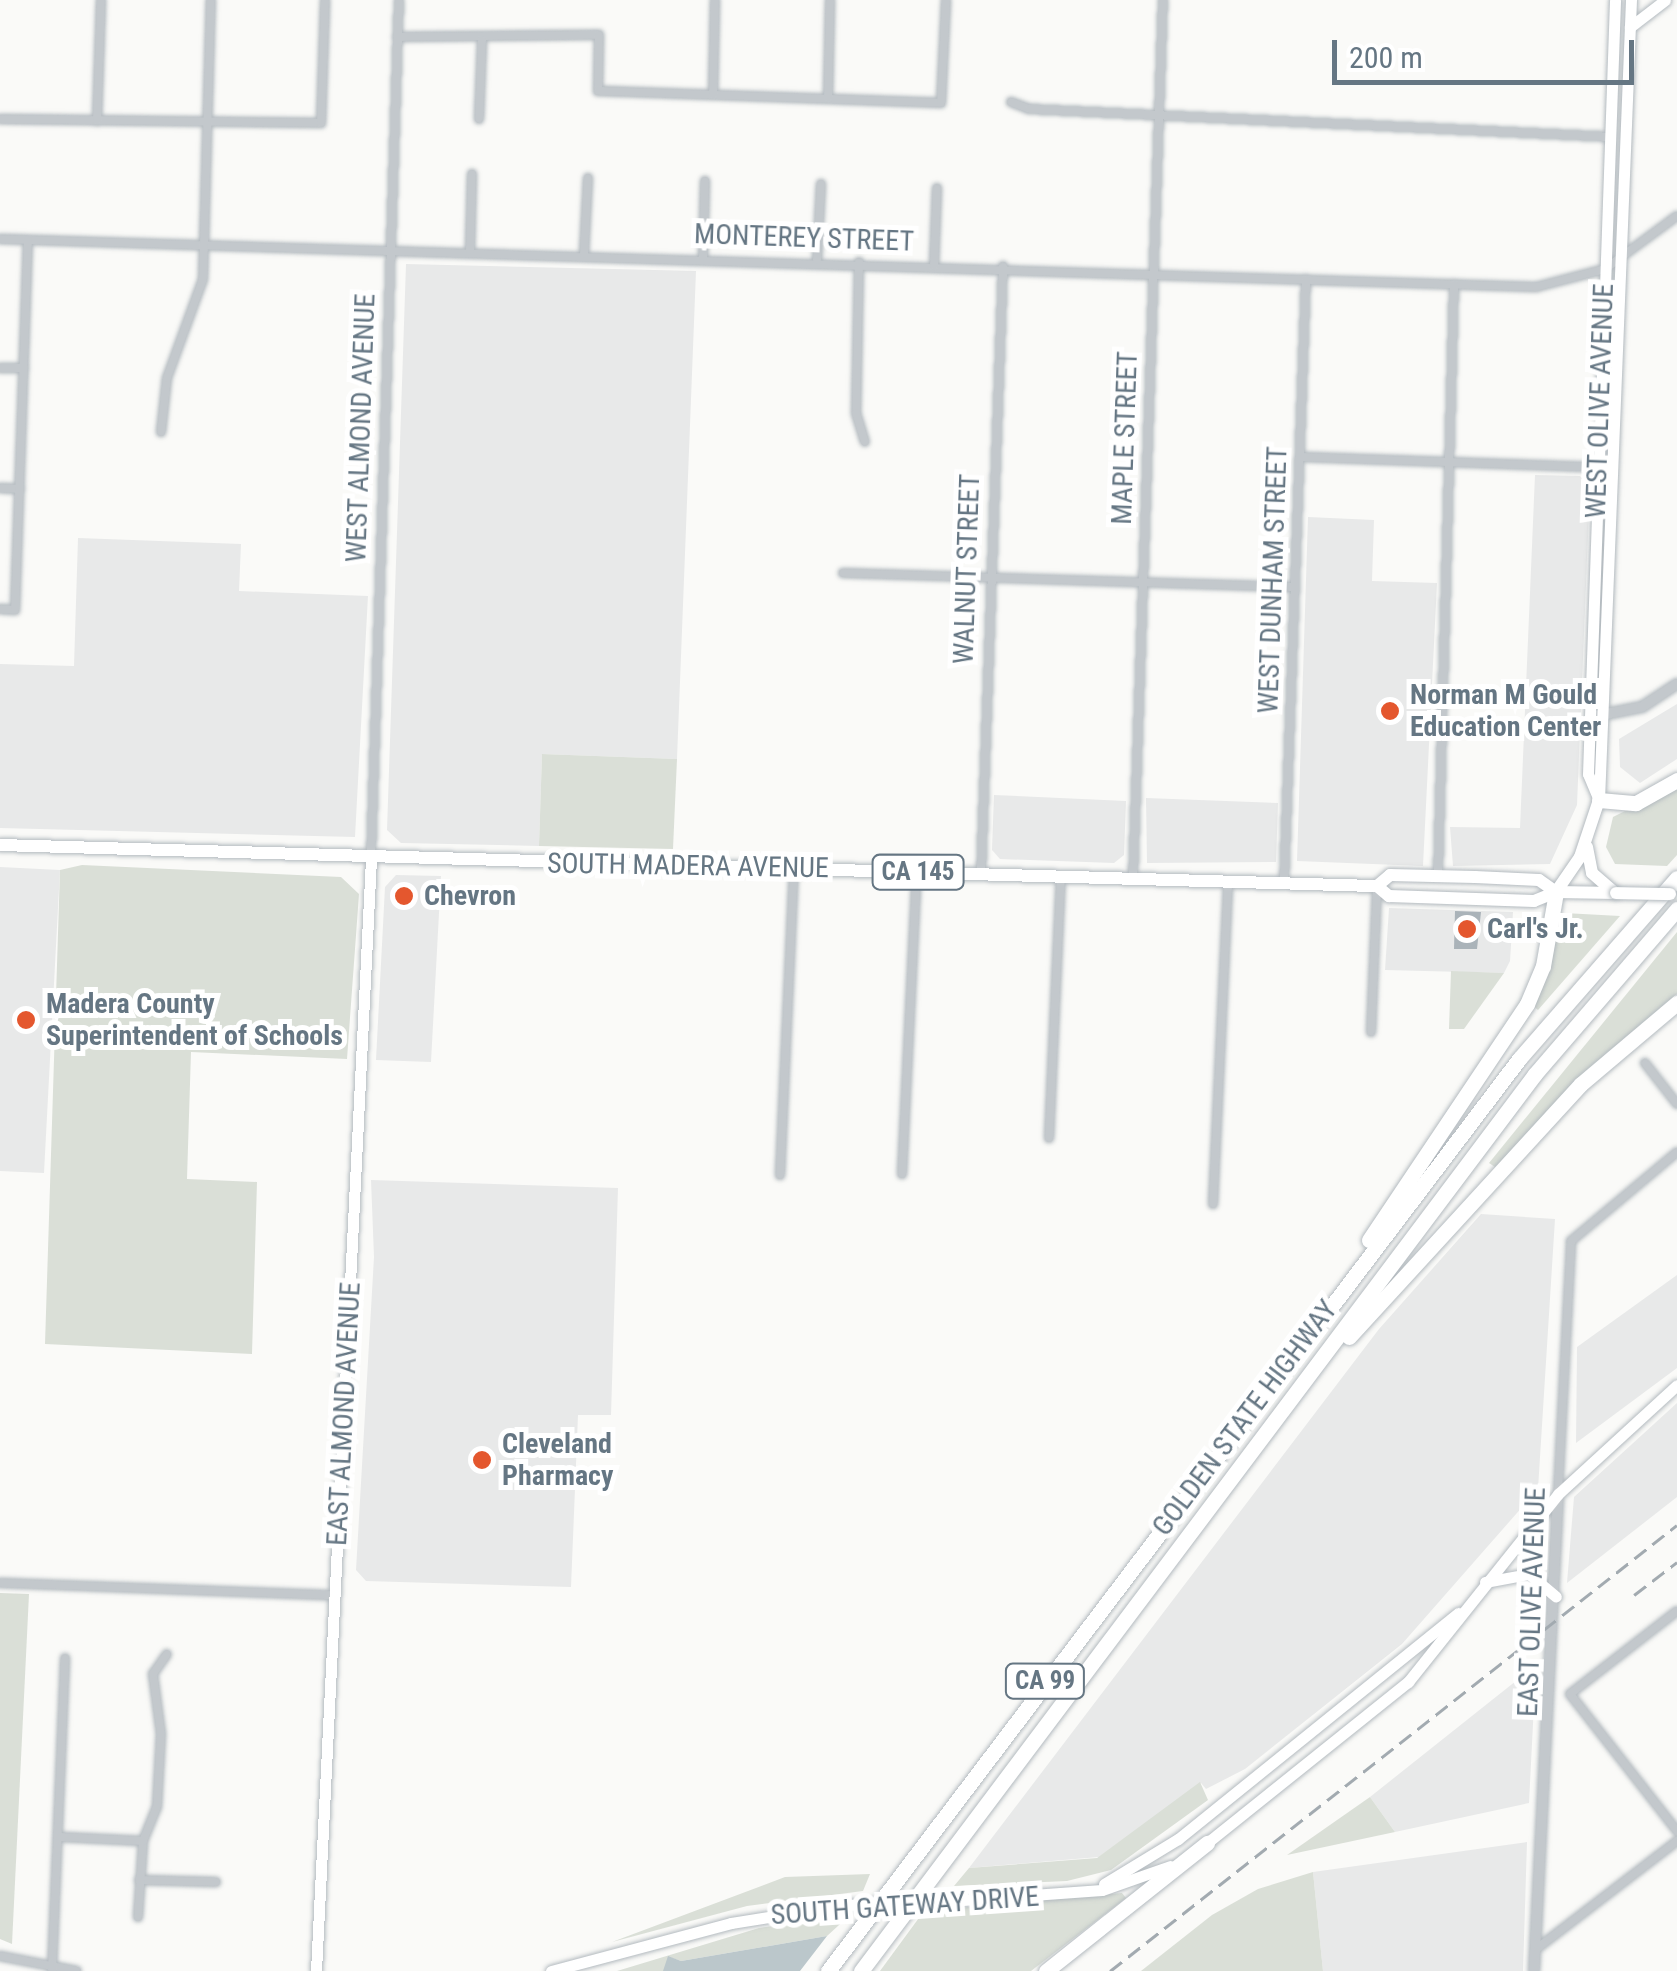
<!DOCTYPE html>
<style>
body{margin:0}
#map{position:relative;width:1677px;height:1971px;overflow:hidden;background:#fafaf8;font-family:"Roboto Condensed",sans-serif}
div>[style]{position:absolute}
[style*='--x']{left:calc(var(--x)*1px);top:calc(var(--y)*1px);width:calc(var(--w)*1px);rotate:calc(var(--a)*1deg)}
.built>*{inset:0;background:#e8e9e9}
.green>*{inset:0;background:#dadfd7}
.water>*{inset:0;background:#bbc7cb}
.building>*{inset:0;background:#aab3b9}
.roads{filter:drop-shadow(0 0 2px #b3babf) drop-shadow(0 0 2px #b3babf)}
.minor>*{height:8px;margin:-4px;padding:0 4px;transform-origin:4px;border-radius:4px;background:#c3c8cc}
.tertiary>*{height:10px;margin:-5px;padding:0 5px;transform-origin:5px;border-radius:5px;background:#c3c8cc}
.secondary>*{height:11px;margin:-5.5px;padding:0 5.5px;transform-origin:5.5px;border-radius:5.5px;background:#fff}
.primary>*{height:12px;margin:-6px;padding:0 6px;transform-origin:6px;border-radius:6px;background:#fff}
.motorway>*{height:15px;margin:-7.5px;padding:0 7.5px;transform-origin:7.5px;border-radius:7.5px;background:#fff}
.rail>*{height:2.5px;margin-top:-1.25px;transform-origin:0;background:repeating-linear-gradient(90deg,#a2aab0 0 15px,transparent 0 23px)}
.bridges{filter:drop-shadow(0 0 2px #b3babf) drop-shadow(0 0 2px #b3babf)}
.secondary-bridge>*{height:11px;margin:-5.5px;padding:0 5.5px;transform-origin:5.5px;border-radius:5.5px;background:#fff}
.primary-bridge>*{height:12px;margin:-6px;padding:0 6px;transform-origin:6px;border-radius:6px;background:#fff}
.dots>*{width:28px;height:28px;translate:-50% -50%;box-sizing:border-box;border:5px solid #fff;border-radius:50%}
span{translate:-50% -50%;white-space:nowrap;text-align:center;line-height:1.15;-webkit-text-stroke:10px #fff;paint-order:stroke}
.shield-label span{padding:2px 8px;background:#fff;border:2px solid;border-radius:8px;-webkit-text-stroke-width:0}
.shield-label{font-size:25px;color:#657683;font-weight:700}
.street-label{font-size:28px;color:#657683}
.poi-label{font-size:28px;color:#657683;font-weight:700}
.left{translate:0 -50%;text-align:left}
.scale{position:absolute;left:1332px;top:40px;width:302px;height:45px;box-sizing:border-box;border:5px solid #657683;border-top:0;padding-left:12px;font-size:30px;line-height:35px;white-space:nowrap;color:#657683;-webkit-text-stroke:8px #fff;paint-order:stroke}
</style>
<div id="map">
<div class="built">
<div style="clip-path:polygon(406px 264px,696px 271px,677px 759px,542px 754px,539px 846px,401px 843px,387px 830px)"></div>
<div style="clip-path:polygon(1535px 475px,1580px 476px,1590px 487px,1577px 805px,1550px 864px,1453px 866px,1450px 827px,1520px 828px)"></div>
<div style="clip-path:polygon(1308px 517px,1374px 520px,1372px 581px,1437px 583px,1423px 866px,1297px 861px)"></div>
<div style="clip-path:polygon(78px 538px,241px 544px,239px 591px,368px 596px,355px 837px,0 828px,0 664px,74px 666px)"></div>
<div style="clip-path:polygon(1677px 704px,1677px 759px,1640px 783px,1620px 767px,1619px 739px)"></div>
<div style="clip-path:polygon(994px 795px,1126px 801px,1124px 855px,1114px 863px,1000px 859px,992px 850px)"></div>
<div style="clip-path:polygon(1146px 798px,1278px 803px,1276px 862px,1147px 863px)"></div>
<div style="clip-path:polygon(0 867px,60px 870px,44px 1173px,0 1171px)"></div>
<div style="clip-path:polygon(396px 875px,441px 876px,431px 1062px,376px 1060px,385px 887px)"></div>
<div style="clip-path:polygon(1389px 908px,1513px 912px,1510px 961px,1504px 973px,1385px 970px)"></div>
<div style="clip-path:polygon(371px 1180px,618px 1188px,611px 1415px,578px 1415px,571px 1587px,366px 1581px,356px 1570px,374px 1257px)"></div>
<div style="clip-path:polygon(1481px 1214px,1555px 1219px,1538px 1489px,1402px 1644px,1245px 1769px,1206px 1789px,1201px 1783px,1099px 1857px,969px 1868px,1379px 1329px)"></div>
<div style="clip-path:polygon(1677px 1275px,1677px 1368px,1576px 1443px,1577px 1347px)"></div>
<div style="clip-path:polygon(1677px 1403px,1677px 1497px,1567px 1583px,1574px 1497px)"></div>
<div style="clip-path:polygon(1536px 1665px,1529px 1803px,1395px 1832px,1370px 1797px)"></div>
<div style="clip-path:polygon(1527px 1842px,1523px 1971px,1323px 1971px,1313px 1872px)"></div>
</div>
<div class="green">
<div style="clip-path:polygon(542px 754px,677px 759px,673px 849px,539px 846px)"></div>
<div style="clip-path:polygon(1677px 785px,1677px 855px,1667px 866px,1615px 864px,1606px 847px,1613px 817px)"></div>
<div style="clip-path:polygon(82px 865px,341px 877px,359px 894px,347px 1059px,191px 1052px,187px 1179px,257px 1182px,252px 1354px,45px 1344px,60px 870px)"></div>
<div style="clip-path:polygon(1564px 913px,1620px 916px,1538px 1010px,1532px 1005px)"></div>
<div style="clip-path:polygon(1677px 932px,1677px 994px,1495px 1167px,1489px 1163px)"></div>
<div style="clip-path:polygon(1451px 971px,1504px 973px,1464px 1029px,1449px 1029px)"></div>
<div style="clip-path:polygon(0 1593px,29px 1594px,12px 1944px,0 1939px)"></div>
<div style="clip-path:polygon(1200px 1782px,1208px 1800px,1111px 1870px,1067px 1881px,954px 1886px,969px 1868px,1097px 1858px)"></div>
<div style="clip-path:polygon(1370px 1797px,1395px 1832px,1287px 1855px)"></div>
<div style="clip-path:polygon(1313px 1872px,1323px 1971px,1141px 1971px,1212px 1915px,1258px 1889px)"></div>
<div style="clip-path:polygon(870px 1874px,863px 1891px,747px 1906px,612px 1942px,785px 1877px)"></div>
<div style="clip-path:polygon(1122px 1893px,1126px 1898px,1031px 1971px,880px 1971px,924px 1911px)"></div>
<div style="clip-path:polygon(850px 1915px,827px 1936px,681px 1961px,669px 1957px,664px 1971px,617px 1971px,759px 1928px)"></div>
</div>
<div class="water">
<div style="clip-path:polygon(827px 1936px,800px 1971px,663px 1971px,668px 1956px,681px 1961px)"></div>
</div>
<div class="building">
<div style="clip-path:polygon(1455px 911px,1481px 912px,1477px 949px,1454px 949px)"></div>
</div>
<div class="roads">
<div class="minor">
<div style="--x:397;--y:37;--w:202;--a:-0.6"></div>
<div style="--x:599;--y:35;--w:56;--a:91"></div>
<div style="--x:598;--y:91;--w:343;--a:2"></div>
<div style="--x:941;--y:103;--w:103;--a:-87.2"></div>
<div style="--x:713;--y:95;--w:95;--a:-88.8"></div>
<div style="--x:828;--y:98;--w:98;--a:-88.8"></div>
<div style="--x:1011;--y:102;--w:19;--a:21"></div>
<div style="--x:1029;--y:109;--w:583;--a:2.75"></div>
<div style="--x:0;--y:119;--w:321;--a:0.7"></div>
<div style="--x:321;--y:123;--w:123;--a:-88.1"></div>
<div style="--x:479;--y:119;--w:79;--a:-87.8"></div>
<div style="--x:97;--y:121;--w:121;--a:-88.1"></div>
<div style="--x:0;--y:239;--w:1537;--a:1.79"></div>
<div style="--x:1536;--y:287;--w:71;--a:-14.6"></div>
<div style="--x:1605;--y:269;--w:89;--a:-36.4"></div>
<div style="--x:470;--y:250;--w:76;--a:-88.5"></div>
<div style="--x:584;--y:254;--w:76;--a:-87"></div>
<div style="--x:703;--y:257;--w:76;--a:-88.5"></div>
<div style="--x:817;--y:260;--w:76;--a:-87"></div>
<div style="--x:859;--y:262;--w:151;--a:91.1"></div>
<div style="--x:856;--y:413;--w:30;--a:73"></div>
<div style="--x:934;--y:266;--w:78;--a:-87.8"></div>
<div style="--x:0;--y:368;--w:24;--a:0"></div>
<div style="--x:161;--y:432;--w:54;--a:-83.7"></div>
<div style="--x:167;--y:378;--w:105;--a:-70"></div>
<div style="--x:203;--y:279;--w:279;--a:-88.4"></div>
<div style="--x:1300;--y:457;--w:314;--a:2"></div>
<div style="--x:0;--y:488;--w:20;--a:3"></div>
<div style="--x:843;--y:573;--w:452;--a:1.8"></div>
<div style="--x:0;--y:609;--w:15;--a:4"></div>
<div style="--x:15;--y:610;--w:370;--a:-88"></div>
<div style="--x:371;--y:857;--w:857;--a:-88.13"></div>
<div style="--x:981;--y:875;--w:609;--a:-87.93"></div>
<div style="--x:1438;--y:876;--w:592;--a:-88.45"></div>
<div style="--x:1133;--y:879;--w:880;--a:-88.05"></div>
<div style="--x:1284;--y:884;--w:605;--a:-87.92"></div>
<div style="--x:1371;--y:1032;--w:145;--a:-87.6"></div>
<div style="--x:1645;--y:1063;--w:52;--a:52"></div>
<div style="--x:1049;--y:1138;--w:261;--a:-87.4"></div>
<div style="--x:902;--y:1174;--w:302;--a:-87.2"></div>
<div style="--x:780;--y:1175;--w:306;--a:-87.4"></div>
<div style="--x:1213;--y:1204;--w:322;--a:-87.3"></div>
<div style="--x:1558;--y:1492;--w:251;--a:-87"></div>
<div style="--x:1571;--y:1241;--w:138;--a:-40"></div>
<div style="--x:0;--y:1583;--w:334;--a:2.1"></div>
<div style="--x:1570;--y:1694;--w:174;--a:52"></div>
<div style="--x:1570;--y:1694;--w:135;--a:-37.8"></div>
<div style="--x:61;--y:1837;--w:82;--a:2.8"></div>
<div style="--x:139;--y:1880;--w:77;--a:1.5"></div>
<div style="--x:138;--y:1917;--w:76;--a:-86.2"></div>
<div style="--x:143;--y:1841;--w:37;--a:-68"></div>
<div style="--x:157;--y:1807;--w:73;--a:-86.9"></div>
<div style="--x:161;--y:1734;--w:61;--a:-97.6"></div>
<div style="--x:153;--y:1674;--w:24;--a:-55"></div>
<div style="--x:1535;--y:1950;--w:179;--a:-37.5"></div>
<div style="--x:0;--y:1956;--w:78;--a:11"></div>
<div style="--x:52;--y:1970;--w:312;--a:-87.6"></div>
</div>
<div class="tertiary">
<div style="--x:1596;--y:716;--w:47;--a:-11.1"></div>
<div style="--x:1642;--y:707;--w:42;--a:-33.3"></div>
<div style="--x:1534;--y:1971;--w:478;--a:-87.1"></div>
</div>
<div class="secondary">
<div style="--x:1630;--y:27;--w:44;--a:-37.6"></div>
<div style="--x:1599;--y:800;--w:28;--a:-113"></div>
<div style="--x:1588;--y:774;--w:774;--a:-88"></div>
<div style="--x:1599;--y:800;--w:801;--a:-87.71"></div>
<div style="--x:1485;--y:1582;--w:45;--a:-10.3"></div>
<div style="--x:1529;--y:1574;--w:35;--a:40"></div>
<div style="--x:1203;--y:1846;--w:263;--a:-38.7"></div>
<div style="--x:1408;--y:1682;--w:241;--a:-51.4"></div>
<div style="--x:1558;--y:1494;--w:161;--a:-42.5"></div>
<div style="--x:1104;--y:1884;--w:87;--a:-31.3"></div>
<div style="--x:1178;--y:1839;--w:360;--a:-38.9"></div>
<div style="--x:949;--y:1901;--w:153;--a:-4.1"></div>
<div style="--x:1102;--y:1890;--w:72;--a:-19.4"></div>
<div style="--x:316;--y:1971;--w:1115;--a:-87.17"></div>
<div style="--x:551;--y:1971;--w:186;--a:-14.9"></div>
<div style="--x:731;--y:1923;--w:114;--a:-9.1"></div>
</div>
<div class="primary">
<div style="--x:0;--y:845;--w:1378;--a:1.71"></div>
<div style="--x:1377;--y:886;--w:16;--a:40"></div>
<div style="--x:1389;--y:896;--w:145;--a:2"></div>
<div style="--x:1534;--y:901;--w:24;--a:-22"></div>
<div style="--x:1556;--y:892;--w:60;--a:1"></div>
<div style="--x:1587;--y:847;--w:26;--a:79"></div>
<div style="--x:1592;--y:873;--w:28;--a:41"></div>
<div style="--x:1377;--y:886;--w:17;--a:-40"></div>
<div style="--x:1390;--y:875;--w:85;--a:1.3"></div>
<div style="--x:1475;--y:877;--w:64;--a:2.7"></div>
<div style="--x:1539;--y:880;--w:21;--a:35"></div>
<div style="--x:1556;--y:892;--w:42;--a:-55.6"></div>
<div style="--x:1580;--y:857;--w:60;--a:-71.6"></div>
</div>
<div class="motorway">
<div style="--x:1599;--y:800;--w:37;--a:5"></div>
<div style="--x:1636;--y:803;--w:47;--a:-29.3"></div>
<div style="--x:1369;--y:1240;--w:284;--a:-56.2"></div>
<div style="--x:1527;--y:1004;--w:41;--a:-67.2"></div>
<div style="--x:1543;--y:966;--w:75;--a:-80"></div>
<div style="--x:1349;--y:1337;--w:343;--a:-47.5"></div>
<div style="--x:1581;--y:1084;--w:126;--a:-40.2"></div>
<div style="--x:828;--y:1971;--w:1144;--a:-52.85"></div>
<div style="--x:1519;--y:1059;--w:240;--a:-48.9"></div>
<div style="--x:861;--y:1971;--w:1122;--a:-53.08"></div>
<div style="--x:1535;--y:1074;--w:218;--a:-49.3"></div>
<div style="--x:1046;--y:1971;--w:206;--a:-38.5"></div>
</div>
</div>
<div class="rail">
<div style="--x:1634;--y:1595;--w:54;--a:-37.5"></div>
<div style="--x:1110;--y:1971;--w:721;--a:-38.19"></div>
</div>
<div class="bridges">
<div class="secondary-bridge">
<div style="--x:844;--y:1905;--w:105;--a:-2.2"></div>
</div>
<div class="primary-bridge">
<div style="--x:1616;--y:893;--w:54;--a:1.1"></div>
</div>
</div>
<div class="dots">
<div style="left:1390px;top:711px;background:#e4572e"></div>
<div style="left:404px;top:896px;background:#e4572e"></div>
<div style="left:1467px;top:929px;background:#e4572e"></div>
<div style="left:26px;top:1020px;background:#e4572e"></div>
<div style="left:482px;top:1460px;background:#e4572e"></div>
</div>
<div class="shield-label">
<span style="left:918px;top:872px">CA 145</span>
<span style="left:1045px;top:1681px">CA 99</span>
</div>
<div class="street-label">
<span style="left:804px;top:238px;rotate:2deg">MONTEREY STREET</span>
<span style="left:1600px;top:401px;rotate:-88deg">WEST OLIVE AVENUE</span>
<span style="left:361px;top:428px;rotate:-88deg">WEST ALMOND AVENUE</span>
<span style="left:1125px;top:438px;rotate:-88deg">MAPLE STREET</span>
<span style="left:967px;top:569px;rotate:-88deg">WALNUT STREET</span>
<span style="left:1273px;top:580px;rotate:-88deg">WEST DUNHAM STREET</span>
<span style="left:688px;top:866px;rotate:1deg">SOUTH MADERA AVENUE</span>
<span style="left:344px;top:1414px;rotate:-87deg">EAST ALMOND AVENUE</span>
<span style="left:1245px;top:1418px;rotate:-53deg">GOLDEN STATE HIGHWAY</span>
<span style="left:1532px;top:1602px;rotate:-88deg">EAST OLIVE AVENUE</span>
<span style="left:905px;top:1906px;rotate:-4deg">SOUTH GATEWAY DRIVE</span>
</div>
<div class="poi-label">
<span class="left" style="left:1410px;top:711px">Norman M Gould<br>Education Center</span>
<span class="left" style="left:424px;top:896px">Chevron</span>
<span class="left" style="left:1487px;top:929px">Carl's Jr.</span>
<span class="left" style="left:46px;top:1020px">Madera County<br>Superintendent of Schools</span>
<span class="left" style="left:502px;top:1460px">Cleveland<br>Pharmacy</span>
</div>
<div class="scale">200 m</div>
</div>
